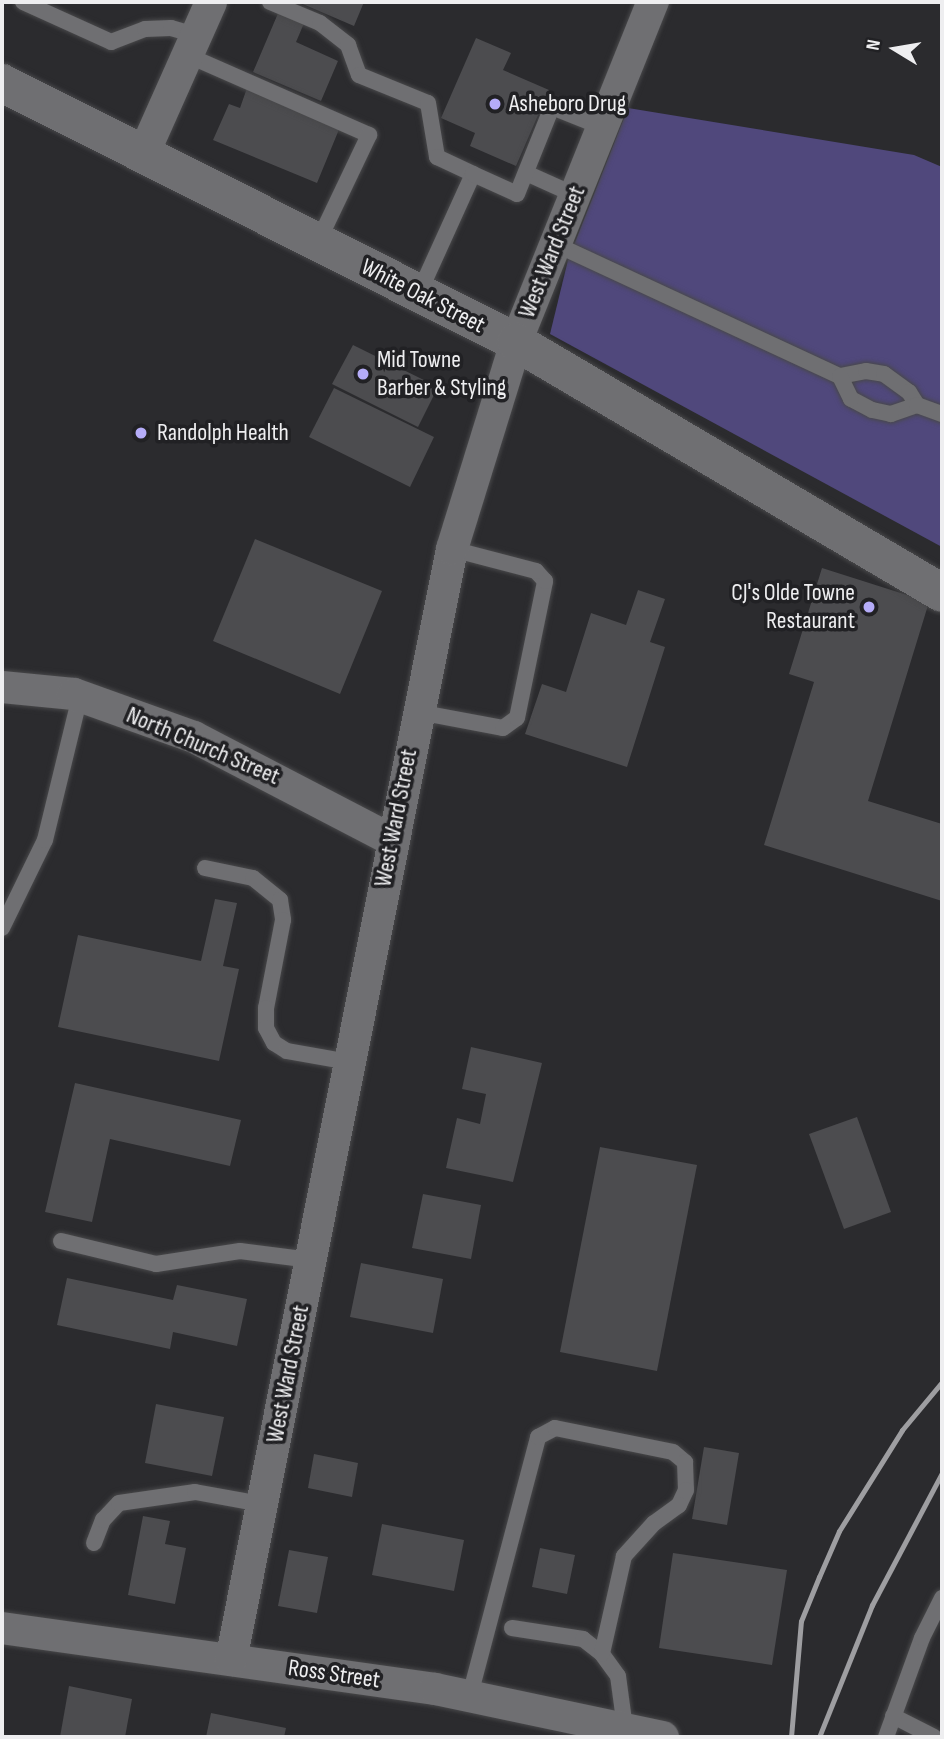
<!DOCTYPE html>
<style>
body{margin:0}
#map{position:relative;width:944px;height:1739px;overflow:hidden;background:#2b2b2e;font-family:"Sofia Sans Condensed",sans-serif}
div>[style]{position:absolute}
[style*='--x']{left:calc(var(--x)*1px);top:calc(var(--y)*1px);width:calc(var(--w)*1px);rotate:calc(var(--a)*1deg)}
.green>*{inset:0;background:#50487c}
.building>*{inset:0;background:#4c4c4f}
.roads{filter:drop-shadow(0 0 2px #48484a) drop-shadow(0 0 2px #48484a)}
.lane>*{height:16px;margin:-8px;padding:0 8px;transform-origin:8px;border-radius:8px;background:#6f6f72}
.street>*{height:32px;margin:-16px;padding:0 16px;transform-origin:16px;border-radius:16px;background:#6f6f72}
.secondary>*{height:38px;margin:-19px;padding:0 19px;transform-origin:19px;border-radius:19px;background:#6f6f72}
.rail>*{height:5px;margin:-2.5px;padding:0 2.5px;transform-origin:2.5px;border-radius:2.5px;background:#9e9ea1}
.dots>*{width:19px;height:19px;translate:-50% -50%;box-sizing:border-box;border:4px solid #212124;border-radius:50%}
span{translate:-50% -50%;white-space:nowrap;text-align:center;line-height:1.15;-webkit-text-stroke:7px #212124;paint-order:stroke}
.poi-label{font-size:24px;color:#eeeef0}
.left{translate:0 -50%;text-align:left}
.right{translate:-100% -50%;text-align:right}
.street-label{font-size:24px;color:#eeeef0}
.frame{position:absolute;inset:0;border:4px solid #eeeef0;pointer-events:none}
.north{position:absolute;left:860px;top:14px;width:70px;height:70px;-webkit-text-stroke:5px #212124;paint-order:stroke;rotate:281deg;font-size:19px;font-weight:700;line-height:28px;text-align:center;color:#eeeef0}
.north::after{content:'';display:block;margin:auto;width:24px;height:32px;background:#eeeef0;clip-path:polygon(50% 0,100% 100%,50% 72%,0 100%)}
</style>
<div id="map">
<div class="green">
<div style="clip-path:polygon(628px 108px,914px 155px,942px 167px,942px 547px,550px 334px,568px 260px)"></div>
</div>
<div class="building">
<div style="clip-path:polygon(298px 2px,364px 2px,354px 26px)"></div>
<div style="clip-path:polygon(279px 11px,305px 21px,296px 42px,338px 61px,321px 101px,253px 72px)"></div>
<div style="clip-path:polygon(476px 38px,511px 53px,503px 70px,549px 90px,516px 166px,470px 146px,475px 133px,441px 118px)"></div>
<div style="clip-path:polygon(247px 88px,340px 127px,317px 183px,213px 140px,229px 104px,240px 108px)"></div>
<div style="clip-path:polygon(353px 345px,438px 387px,418px 427px,332px 384px)"></div>
<div style="clip-path:polygon(334px 388px,434px 437px,410px 487px,309px 437px)"></div>
<div style="clip-path:polygon(255px 539px,382px 591px,340px 694px,213px 641px)"></div>
<div style="clip-path:polygon(822px 568px,929px 602px,868px 801px,942px 824px,942px 901px,764px 845px,814px 682px,789px 674px)"></div>
<div style="clip-path:polygon(638px 590px,665px 599px,650px 642px,665px 647px,627px 767px,525px 734px,542px 684px,566px 692px,591px 613px,626px 625px)"></div>
<div style="clip-path:polygon(215px 899px,237px 903px,223px 966px,239px 969px,219px 1061px,58px 1027px,78px 935px,201px 961px)"></div>
<div style="clip-path:polygon(471px 1047px,542px 1063px,513px 1182px,446px 1168px,457px 1118px,480px 1124px,486px 1094px,462px 1089px)"></div>
<div style="clip-path:polygon(75px 1083px,241px 1120px,230px 1166px,110px 1139px,92px 1222px,45px 1212px)"></div>
<div style="clip-path:polygon(857px 1117px,891px 1212px,844px 1229px,809px 1134px)"></div>
<div style="clip-path:polygon(600px 1147px,697px 1165px,657px 1371px,560px 1352px)"></div>
<div style="clip-path:polygon(423px 1194px,481px 1205px,471px 1259px,412px 1248px)"></div>
<div style="clip-path:polygon(361px 1263px,443px 1279px,433px 1333px,350px 1317px)"></div>
<div style="clip-path:polygon(67px 1278px,173px 1300px,177px 1285px,247px 1299px,237px 1346px,173px 1332px,170px 1349px,57px 1325px)"></div>
<div style="clip-path:polygon(156px 1404px,224px 1417px,212px 1476px,145px 1463px)"></div>
<div style="clip-path:polygon(704px 1447px,739px 1453px,727px 1525px,692px 1519px)"></div>
<div style="clip-path:polygon(314px 1454px,358px 1463px,352px 1497px,308px 1488px)"></div>
<div style="clip-path:polygon(143px 1516px,170px 1521px,165px 1544px,186px 1548px,175px 1604px,128px 1595px)"></div>
<div style="clip-path:polygon(382px 1524px,464px 1540px,454px 1591px,372px 1575px)"></div>
<div style="clip-path:polygon(540px 1548px,575px 1555px,567px 1594px,532px 1587px)"></div>
<div style="clip-path:polygon(289px 1550px,328px 1557px,317px 1613px,278px 1606px)"></div>
<div style="clip-path:polygon(673px 1553px,787px 1570px,772px 1665px,659px 1648px)"></div>
<div style="clip-path:polygon(69px 1686px,132px 1699px,125px 1737px,60px 1737px)"></div>
<div style="clip-path:polygon(211px 1713px,286px 1728px,284px 1737px,206px 1737px)"></div>
</div>
<div class="roads">
<div class="lane">
<div style="--x:23;--y:2;--w:97;--a:24.4"></div>
<div style="--x:111;--y:42;--w:36;--a:-21"></div>
<div style="--x:145;--y:29;--w:26;--a:-2"></div>
<div style="--x:171;--y:28;--w:26;--a:16"></div>
<div style="--x:270;--y:2;--w:54;--a:22.8"></div>
<div style="--x:320;--y:23;--w:36;--a:38"></div>
<div style="--x:348;--y:45;--w:32;--a:70"></div>
<div style="--x:359;--y:75;--w:74;--a:22.1"></div>
<div style="--x:428;--y:103;--w:55;--a:80.5"></div>
<div style="--x:437;--y:157;--w:40;--a:25"></div>
<div style="--x:473;--y:174;--w:133;--a:114.4"></div>
<div style="--x:187;--y:55;--w:199;--a:23.7"></div>
<div style="--x:369;--y:135;--w:119;--a:115.5"></div>
<div style="--x:526;--y:173;--w:54;--a:24.2"></div>
<div style="--x:473;--y:174;--w:48;--a:24.4"></div>
<div style="--x:517;--y:194;--w:94;--a:-68.1"></div>
<div style="--x:552;--y:107;--w:54;--a:21.8"></div>
<div style="--x:555;--y:244;--w:314;--a:24.9"></div>
<div style="--x:840;--y:376;--w:26;--a:-11"></div>
<div style="--x:866;--y:371;--w:18;--a:9"></div>
<div style="--x:884;--y:374;--w:31;--a:36"></div>
<div style="--x:909;--y:392;--w:15;--a:58"></div>
<div style="--x:917;--y:405;--w:28;--a:161"></div>
<div style="--x:891;--y:414;--w:19;--a:-168"></div>
<div style="--x:872;--y:410;--w:24;--a:-152"></div>
<div style="--x:851;--y:399;--w:25;--a:-116"></div>
<div style="--x:917;--y:405;--w:27;--a:20"></div>
<div style="--x:418;--y:712;--w:86;--a:10.7"></div>
<div style="--x:503;--y:728;--w:17;--a:-36"></div>
<div style="--x:517;--y:718;--w:140;--a:-78.4"></div>
<div style="--x:545;--y:581;--w:13;--a:-132"></div>
<div style="--x:536;--y:571;--w:87;--a:-165.3"></div>
<div style="--x:205;--y:868;--w:49;--a:11.8"></div>
<div style="--x:253;--y:878;--w:35;--a:39"></div>
<div style="--x:280;--y:900;--w:20;--a:81"></div>
<div style="--x:283;--y:920;--w:90;--a:100.9"></div>
<div style="--x:266;--y:1008;--w:20;--a:90"></div>
<div style="--x:266;--y:1028;--w:17;--a:62"></div>
<div style="--x:274;--y:1043;--w:15;--a:32"></div>
<div style="--x:287;--y:1051;--w:63;--a:10.1"></div>
<div style="--x:2;--y:928;--w:98;--a:-64"></div>
<div style="--x:45;--y:840;--w:148;--a:-76.3"></div>
<div style="--x:61;--y:1241;--w:98;--a:13.6"></div>
<div style="--x:156;--y:1264;--w:85;--a:-8.8"></div>
<div style="--x:240;--y:1251;--w:71;--a:7.3"></div>
<div style="--x:94;--y:1543;--w:25;--a:-69"></div>
<div style="--x:103;--y:1520;--w:23;--a:-47"></div>
<div style="--x:119;--y:1503;--w:77;--a:-8.2"></div>
<div style="--x:195;--y:1492;--w:68;--a:10.2"></div>
<div style="--x:512;--y:1628;--w:72;--a:8.8"></div>
<div style="--x:583;--y:1639;--w:24;--a:38"></div>
<div style="--x:602;--y:1654;--w:27;--a:54"></div>
<div style="--x:618;--y:1676;--w:52;--a:82.3"></div>
<div style="--x:470;--y:1695;--w:267;--a:-75.2"></div>
<div style="--x:538;--y:1437;--w:19;--a:-28"></div>
<div style="--x:555;--y:1428;--w:120;--a:11.5"></div>
<div style="--x:673;--y:1452;--w:16;--a:40"></div>
<div style="--x:685;--y:1462;--w:28;--a:88"></div>
<div style="--x:686;--y:1490;--w:17;--a:115"></div>
<div style="--x:679;--y:1505;--w:31;--a:144"></div>
<div style="--x:654;--y:1523;--w:45;--a:132.3"></div>
<div style="--x:624;--y:1556;--w:100;--a:102.7"></div>
<div style="--x:893;--y:1716;--w:46;--a:27.1"></div>
<div style="--x:886;--y:1737;--w:105;--a:-70"></div>
<div style="--x:922;--y:1638;--w:45;--a:-63.4"></div>
</div>
<div class="street">
<div style="--x:143;--y:155;--w:167;--a:-66"></div>
<div style="--x:2;--y:687;--w:72;--a:5.6"></div>
<div style="--x:74;--y:694;--w:127;--a:19.7"></div>
<div style="--x:194;--y:737;--w:223;--a:27.5"></div>
<div style="--x:2;--y:1628;--w:437;--a:8"></div>
<div style="--x:435;--y:1689;--w:233;--a:11.9"></div>
<div style="--x:231;--y:1660;--w:1133;--a:-78.75"></div>
<div style="--x:452;--y:549;--w:217;--a:-72.8"></div>
<div style="--x:516;--y:342;--w:367;--a:-68.1"></div>
</div>
<div class="secondary">
<div style="--x:2;--y:83;--w:576;--a:26.74"></div>
<div style="--x:516;--y:342;--w:494;--a:30.5"></div>
</div>
</div>
<div class="rail">
<div style="--x:791;--y:1737;--w:116;--a:-85.1"></div>
<div style="--x:801;--y:1621;--w:48;--a:-67.8"></div>
<div style="--x:819;--y:1577;--w:50;--a:-66.5"></div>
<div style="--x:839;--y:1531;--w:119;--a:-58"></div>
<div style="--x:902;--y:1430;--w:62;--a:-50.2"></div>
<div style="--x:819;--y:1737;--w:142;--a:-68.1"></div>
<div style="--x:872;--y:1605;--w:149;--a:-62.1"></div>
</div>
<div class="dots">
<div style="left:495px;top:104px;background:#b5acf8"></div>
<div style="left:363px;top:374px;background:#b5acf8"></div>
<div style="left:141px;top:433px;background:#b5acf8"></div>
<div style="left:869px;top:607px;background:#b5acf8"></div>
</div>
<div class="poi-label">
<span class="left" style="left:509px;top:104px">Asheboro Drug</span>
<span class="left" style="left:377px;top:374px">Mid Towne<br>Barber &amp; Styling</span>
<span class="left" style="left:157px;top:433px">Randolph Health</span>
<span class="right" style="left:855px;top:607px">CJ's Olde Towne<br>Restaurant</span>
</div>
<div class="street-label">
<span style="left:552px;top:252px;rotate:-68deg">West Ward Street</span>
<span style="left:423px;top:296px;rotate:27deg">White Oak Street</span>
<span style="left:203px;top:746px;rotate:23deg">North Church Street</span>
<span style="left:396px;top:818px;rotate:-79deg">West Ward Street</span>
<span style="left:288px;top:1374px;rotate:-79deg">West Ward Street</span>
<span style="left:334px;top:1674px;rotate:8deg">Ross Street</span>
</div>
<div class="frame"></div>
<div class="north">N</div>
</div>
